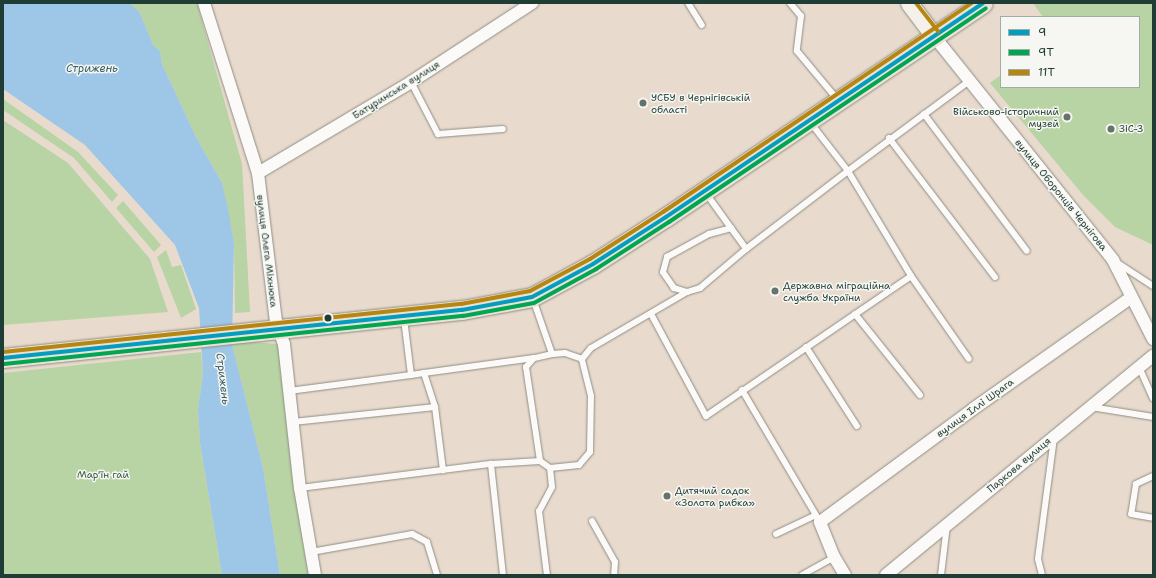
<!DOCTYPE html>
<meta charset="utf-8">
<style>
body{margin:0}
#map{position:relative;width:1156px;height:578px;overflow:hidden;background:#e8dbcd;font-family:"Shantell Sans",sans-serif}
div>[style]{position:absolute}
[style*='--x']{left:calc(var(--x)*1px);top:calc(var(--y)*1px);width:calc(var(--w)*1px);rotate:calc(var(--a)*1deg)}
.green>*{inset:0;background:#b8d3a4}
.water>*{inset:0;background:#9dc6e7}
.roads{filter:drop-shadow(0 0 1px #8f8d85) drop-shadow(0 0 1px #8f8d85)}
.service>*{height:6px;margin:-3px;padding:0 3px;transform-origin:3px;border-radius:3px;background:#fcfaf8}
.minor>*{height:12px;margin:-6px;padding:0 6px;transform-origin:6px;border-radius:6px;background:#fcfaf8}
.secondary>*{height:17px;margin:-8.5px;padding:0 8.5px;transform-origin:8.5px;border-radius:8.5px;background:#f5f0ea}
.primary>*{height:19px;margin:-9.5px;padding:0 9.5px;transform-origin:9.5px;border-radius:9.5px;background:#ebe1d6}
.bus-1>*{height:4px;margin:-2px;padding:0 2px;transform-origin:2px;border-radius:2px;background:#039ebf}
.bus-2>*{height:4px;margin:-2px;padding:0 2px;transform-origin:2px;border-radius:2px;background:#00a651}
.bus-3>*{height:4px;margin:-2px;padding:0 2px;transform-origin:2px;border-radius:2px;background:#b68610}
.dots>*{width:11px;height:11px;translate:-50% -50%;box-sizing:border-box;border:2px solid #f6f6f2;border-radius:50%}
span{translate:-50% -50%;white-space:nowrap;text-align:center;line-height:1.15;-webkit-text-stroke:3px #f6f6f2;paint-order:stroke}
.street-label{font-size:10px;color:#1f3d34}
.poi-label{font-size:10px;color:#1f3d34}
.left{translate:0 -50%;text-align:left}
.right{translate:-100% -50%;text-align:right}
.park-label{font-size:10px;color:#365a44}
.water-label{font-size:11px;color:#365d64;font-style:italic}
.frame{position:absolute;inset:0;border:4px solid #1f3d34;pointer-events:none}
.legend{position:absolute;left:1000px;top:16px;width:140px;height:72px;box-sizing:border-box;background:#f6f6f2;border:1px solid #a0aca6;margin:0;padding:5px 7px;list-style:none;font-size:12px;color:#1f3d34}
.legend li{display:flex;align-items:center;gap:8px;height:20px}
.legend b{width:20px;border:1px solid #a0aca6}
</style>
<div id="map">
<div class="green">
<div style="clip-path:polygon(130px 3px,197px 3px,242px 164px,250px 312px,235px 313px,234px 244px,222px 183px,196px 137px,162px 64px,160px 51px,153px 45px,140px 13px)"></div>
<div style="clip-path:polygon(1033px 3px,1153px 3px,1153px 245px,1115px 227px,1083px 195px,990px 83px,1001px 75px,1001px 87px,1139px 87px,1139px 17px,1043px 17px)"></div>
<div style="clip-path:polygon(3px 99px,78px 152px,118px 195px,112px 202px,74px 158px,3px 110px)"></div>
<div style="clip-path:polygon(3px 120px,68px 163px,150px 259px,168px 312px,3px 325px)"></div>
<div style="clip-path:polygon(123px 201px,161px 245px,154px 252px,116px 208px)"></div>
<div style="clip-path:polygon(166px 250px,172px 267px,181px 265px,196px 309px,181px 318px,157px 257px)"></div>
<div style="clip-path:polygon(251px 342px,278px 344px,296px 497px,308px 575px,280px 575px,263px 468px,232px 344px)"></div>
<div style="clip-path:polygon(201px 352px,203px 374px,198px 409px,200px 443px,222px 575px,3px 575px,3px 373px)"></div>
</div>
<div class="water">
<div style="clip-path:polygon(3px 3px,130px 3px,140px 13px,153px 45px,160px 51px,162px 64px,196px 137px,222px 183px,227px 204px,234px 244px,232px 344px,263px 468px,280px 575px,222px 575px,200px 443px,198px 409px,203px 374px,199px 308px,175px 245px,85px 145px,3px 89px)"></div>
</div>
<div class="roads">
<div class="service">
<div style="--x:688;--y:3;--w:26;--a:58"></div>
<div style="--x:790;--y:3;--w:17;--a:50"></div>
<div style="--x:801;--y:16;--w:35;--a:97"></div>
<div style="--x:797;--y:51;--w:62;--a:50.2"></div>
<div style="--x:411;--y:82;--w:59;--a:62.6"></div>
<div style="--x:438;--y:134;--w:65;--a:-4.4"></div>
<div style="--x:924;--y:114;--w:171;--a:53.1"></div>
<div style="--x:810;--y:122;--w:62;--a:52.2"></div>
<div style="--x:848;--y:171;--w:151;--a:-36.6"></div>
<div style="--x:889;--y:138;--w:175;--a:52.7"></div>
<div style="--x:731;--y:228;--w:26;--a:54"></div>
<div style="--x:1116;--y:262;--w:44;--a:33"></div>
<div style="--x:687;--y:292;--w:14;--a:-163"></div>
<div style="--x:674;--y:288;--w:19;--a:-125"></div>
<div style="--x:663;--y:272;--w:16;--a:-75"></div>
<div style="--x:667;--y:257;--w:48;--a:-28.7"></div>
<div style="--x:709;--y:234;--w:23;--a:-15"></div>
<div style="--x:731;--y:228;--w:44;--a:-125.8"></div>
<div style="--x:533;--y:299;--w:58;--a:70.9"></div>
<div style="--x:552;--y:354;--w:18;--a:167"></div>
<div style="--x:534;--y:358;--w:12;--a:132"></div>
<div style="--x:526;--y:367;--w:95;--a:81.5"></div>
<div style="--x:540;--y:461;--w:12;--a:35"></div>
<div style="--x:550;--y:468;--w:19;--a:84"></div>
<div style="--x:552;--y:487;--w:27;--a:118"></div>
<div style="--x:539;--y:511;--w:64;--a:82.9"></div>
<div style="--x:651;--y:314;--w:116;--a:61.7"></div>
<div style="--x:706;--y:416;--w:248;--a:-34.3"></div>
<div style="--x:855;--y:314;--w:104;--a:51.3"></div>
<div style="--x:806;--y:347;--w:94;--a:57.2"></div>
<div style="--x:552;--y:354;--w:13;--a:-4"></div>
<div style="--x:565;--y:353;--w:18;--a:19"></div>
<div style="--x:582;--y:359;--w:14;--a:-51"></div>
<div style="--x:591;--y:348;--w:111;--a:-30.3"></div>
<div style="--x:687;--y:292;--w:14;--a:-17"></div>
<div style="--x:700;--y:288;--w:60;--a:-40.3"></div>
<div style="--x:746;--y:249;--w:128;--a:-37.4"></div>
<div style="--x:848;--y:171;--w:122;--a:59"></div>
<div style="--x:911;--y:276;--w:101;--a:55.1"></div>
<div style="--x:1139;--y:367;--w:34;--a:66"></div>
<div style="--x:424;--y:373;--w:111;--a:-7.8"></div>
<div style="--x:742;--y:390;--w:153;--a:59.4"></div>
<div style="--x:289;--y:391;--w:123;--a:-7.5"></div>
<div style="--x:411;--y:375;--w:56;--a:-97.1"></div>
<div style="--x:435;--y:407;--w:64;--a:82.8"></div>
<div style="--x:1091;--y:407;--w:63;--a:9.2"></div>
<div style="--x:293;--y:422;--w:143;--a:-6"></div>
<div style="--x:435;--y:407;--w:36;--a:-108"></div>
<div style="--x:424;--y:373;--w:13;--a:171"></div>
<div style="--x:550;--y:468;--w:29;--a:-6"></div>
<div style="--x:579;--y:465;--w:17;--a:-50"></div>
<div style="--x:590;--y:452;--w:56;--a:-89"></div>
<div style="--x:591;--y:396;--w:38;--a:-104"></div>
<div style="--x:1153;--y:476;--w:19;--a:155"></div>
<div style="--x:1136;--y:484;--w:30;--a:99"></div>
<div style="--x:1131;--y:514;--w:22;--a:10"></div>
<div style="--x:300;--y:488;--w:193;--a:-7.2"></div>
<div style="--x:592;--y:521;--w:47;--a:60.7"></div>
<div style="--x:615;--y:562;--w:13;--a:94"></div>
<div style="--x:776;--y:534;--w:44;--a:-25.4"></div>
<div style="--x:311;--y:552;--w:103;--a:-10.1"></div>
<div style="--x:412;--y:534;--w:17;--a:28"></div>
<div style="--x:427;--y:542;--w:34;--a:73"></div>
<div style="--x:503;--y:575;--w:112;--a:-96.2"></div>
<div style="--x:491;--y:464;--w:49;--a:-3.5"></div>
<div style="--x:802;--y:575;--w:37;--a:-29"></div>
<div style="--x:941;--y:575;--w:50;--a:-83.2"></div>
<div style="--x:1042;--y:575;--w:16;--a:-104"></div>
<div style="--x:1038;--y:559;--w:122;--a:-82.5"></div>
</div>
<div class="minor">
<div style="--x:204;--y:3;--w:178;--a:72.4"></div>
<div style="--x:258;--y:173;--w:149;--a:83.1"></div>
<div style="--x:276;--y:321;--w:24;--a:71"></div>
<div style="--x:284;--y:344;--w:145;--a:83.7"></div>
<div style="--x:300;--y:488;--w:88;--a:80.2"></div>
<div style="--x:933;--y:35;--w:288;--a:51.3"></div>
<div style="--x:1113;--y:260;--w:89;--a:63.1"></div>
<div style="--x:258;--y:173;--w:178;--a:-30.7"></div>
<div style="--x:411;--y:82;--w:145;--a:-33.1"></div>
<div style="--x:845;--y:575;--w:21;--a:-121"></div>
<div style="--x:834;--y:557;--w:38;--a:-112"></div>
<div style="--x:820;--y:522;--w:190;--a:-36.4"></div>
<div style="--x:973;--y:409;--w:194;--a:-35.2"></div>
<div style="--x:886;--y:575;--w:345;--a:-39.4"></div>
</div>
<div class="secondary">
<div style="--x:909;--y:3;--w:40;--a:53"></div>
</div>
<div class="primary">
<div style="--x:3;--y:358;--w:462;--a:-6"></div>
<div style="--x:462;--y:310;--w:71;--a:-10.5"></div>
<div style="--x:532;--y:297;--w:69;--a:-28.4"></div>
<div style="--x:593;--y:264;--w:87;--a:-32.8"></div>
<div style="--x:666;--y:217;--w:382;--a:-34"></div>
</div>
</div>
<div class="bus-1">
<div style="--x:3;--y:358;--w:462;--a:-6"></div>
<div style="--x:462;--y:310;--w:71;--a:-10.5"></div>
<div style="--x:532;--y:297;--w:69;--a:-28.4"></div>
<div style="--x:593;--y:264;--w:87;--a:-32.8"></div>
<div style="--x:666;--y:217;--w:382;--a:-34"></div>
</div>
<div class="bus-2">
<div style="--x:4;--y:364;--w:462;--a:-6"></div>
<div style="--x:463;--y:316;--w:72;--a:-10.4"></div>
<div style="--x:534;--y:303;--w:71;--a:-28.7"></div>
<div style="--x:596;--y:269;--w:87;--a:-32.8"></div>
<div style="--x:669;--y:222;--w:382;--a:-34"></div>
</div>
<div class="bus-3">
<div style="--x:916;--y:3;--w:36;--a:52"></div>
<div style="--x:3;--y:352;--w:461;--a:-6"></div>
<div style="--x:461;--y:304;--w:70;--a:-10.7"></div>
<div style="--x:530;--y:291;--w:68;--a:-28.1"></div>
<div style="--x:590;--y:259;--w:87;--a:-32.8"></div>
<div style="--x:663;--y:212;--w:373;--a:-34.1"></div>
</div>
<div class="dots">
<div style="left:643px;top:103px;background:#65746a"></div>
<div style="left:1067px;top:117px;background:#65746a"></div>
<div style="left:1111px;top:129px;background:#65746a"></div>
<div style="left:775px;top:291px;background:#65746a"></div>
<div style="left:328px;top:318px;background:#1f3d34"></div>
<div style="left:667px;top:496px;background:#65746a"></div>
</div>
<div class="street-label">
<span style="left:396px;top:90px;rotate:-32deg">Батуринська вулиця</span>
<span style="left:1061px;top:195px;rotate:51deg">вулиця Оборонців Чернігова</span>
<span style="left:267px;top:251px;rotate:83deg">вулиця Олега Міхнюка</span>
<span style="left:975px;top:408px;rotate:-36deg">вулиця Іллі Шрага</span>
<span style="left:1019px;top:465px;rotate:-40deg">Паркова вулиця</span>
</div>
<div class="poi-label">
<span class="left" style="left:651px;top:103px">УСБУ в Чернігівській<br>області</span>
<span class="right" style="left:1059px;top:117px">Військово-історичний<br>музей</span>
<span class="left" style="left:1119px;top:129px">ЗіС-3</span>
<span class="left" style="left:783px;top:291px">Державна міграційна<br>служба України</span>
<span class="left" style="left:675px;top:496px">Дитячий садок<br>«Золота рибка»</span>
</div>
<div class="park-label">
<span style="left:103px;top:475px">Мар'їн гай</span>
</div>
<div class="water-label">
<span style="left:92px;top:69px">Стрижень</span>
<span style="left:222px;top:379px;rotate:83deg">Стрижень</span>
</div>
<div class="frame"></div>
<ul class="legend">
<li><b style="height:5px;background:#039ebf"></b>9</li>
<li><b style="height:5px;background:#00a651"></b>9Т</li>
<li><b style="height:5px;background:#b68610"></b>11Т</li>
</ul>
</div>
